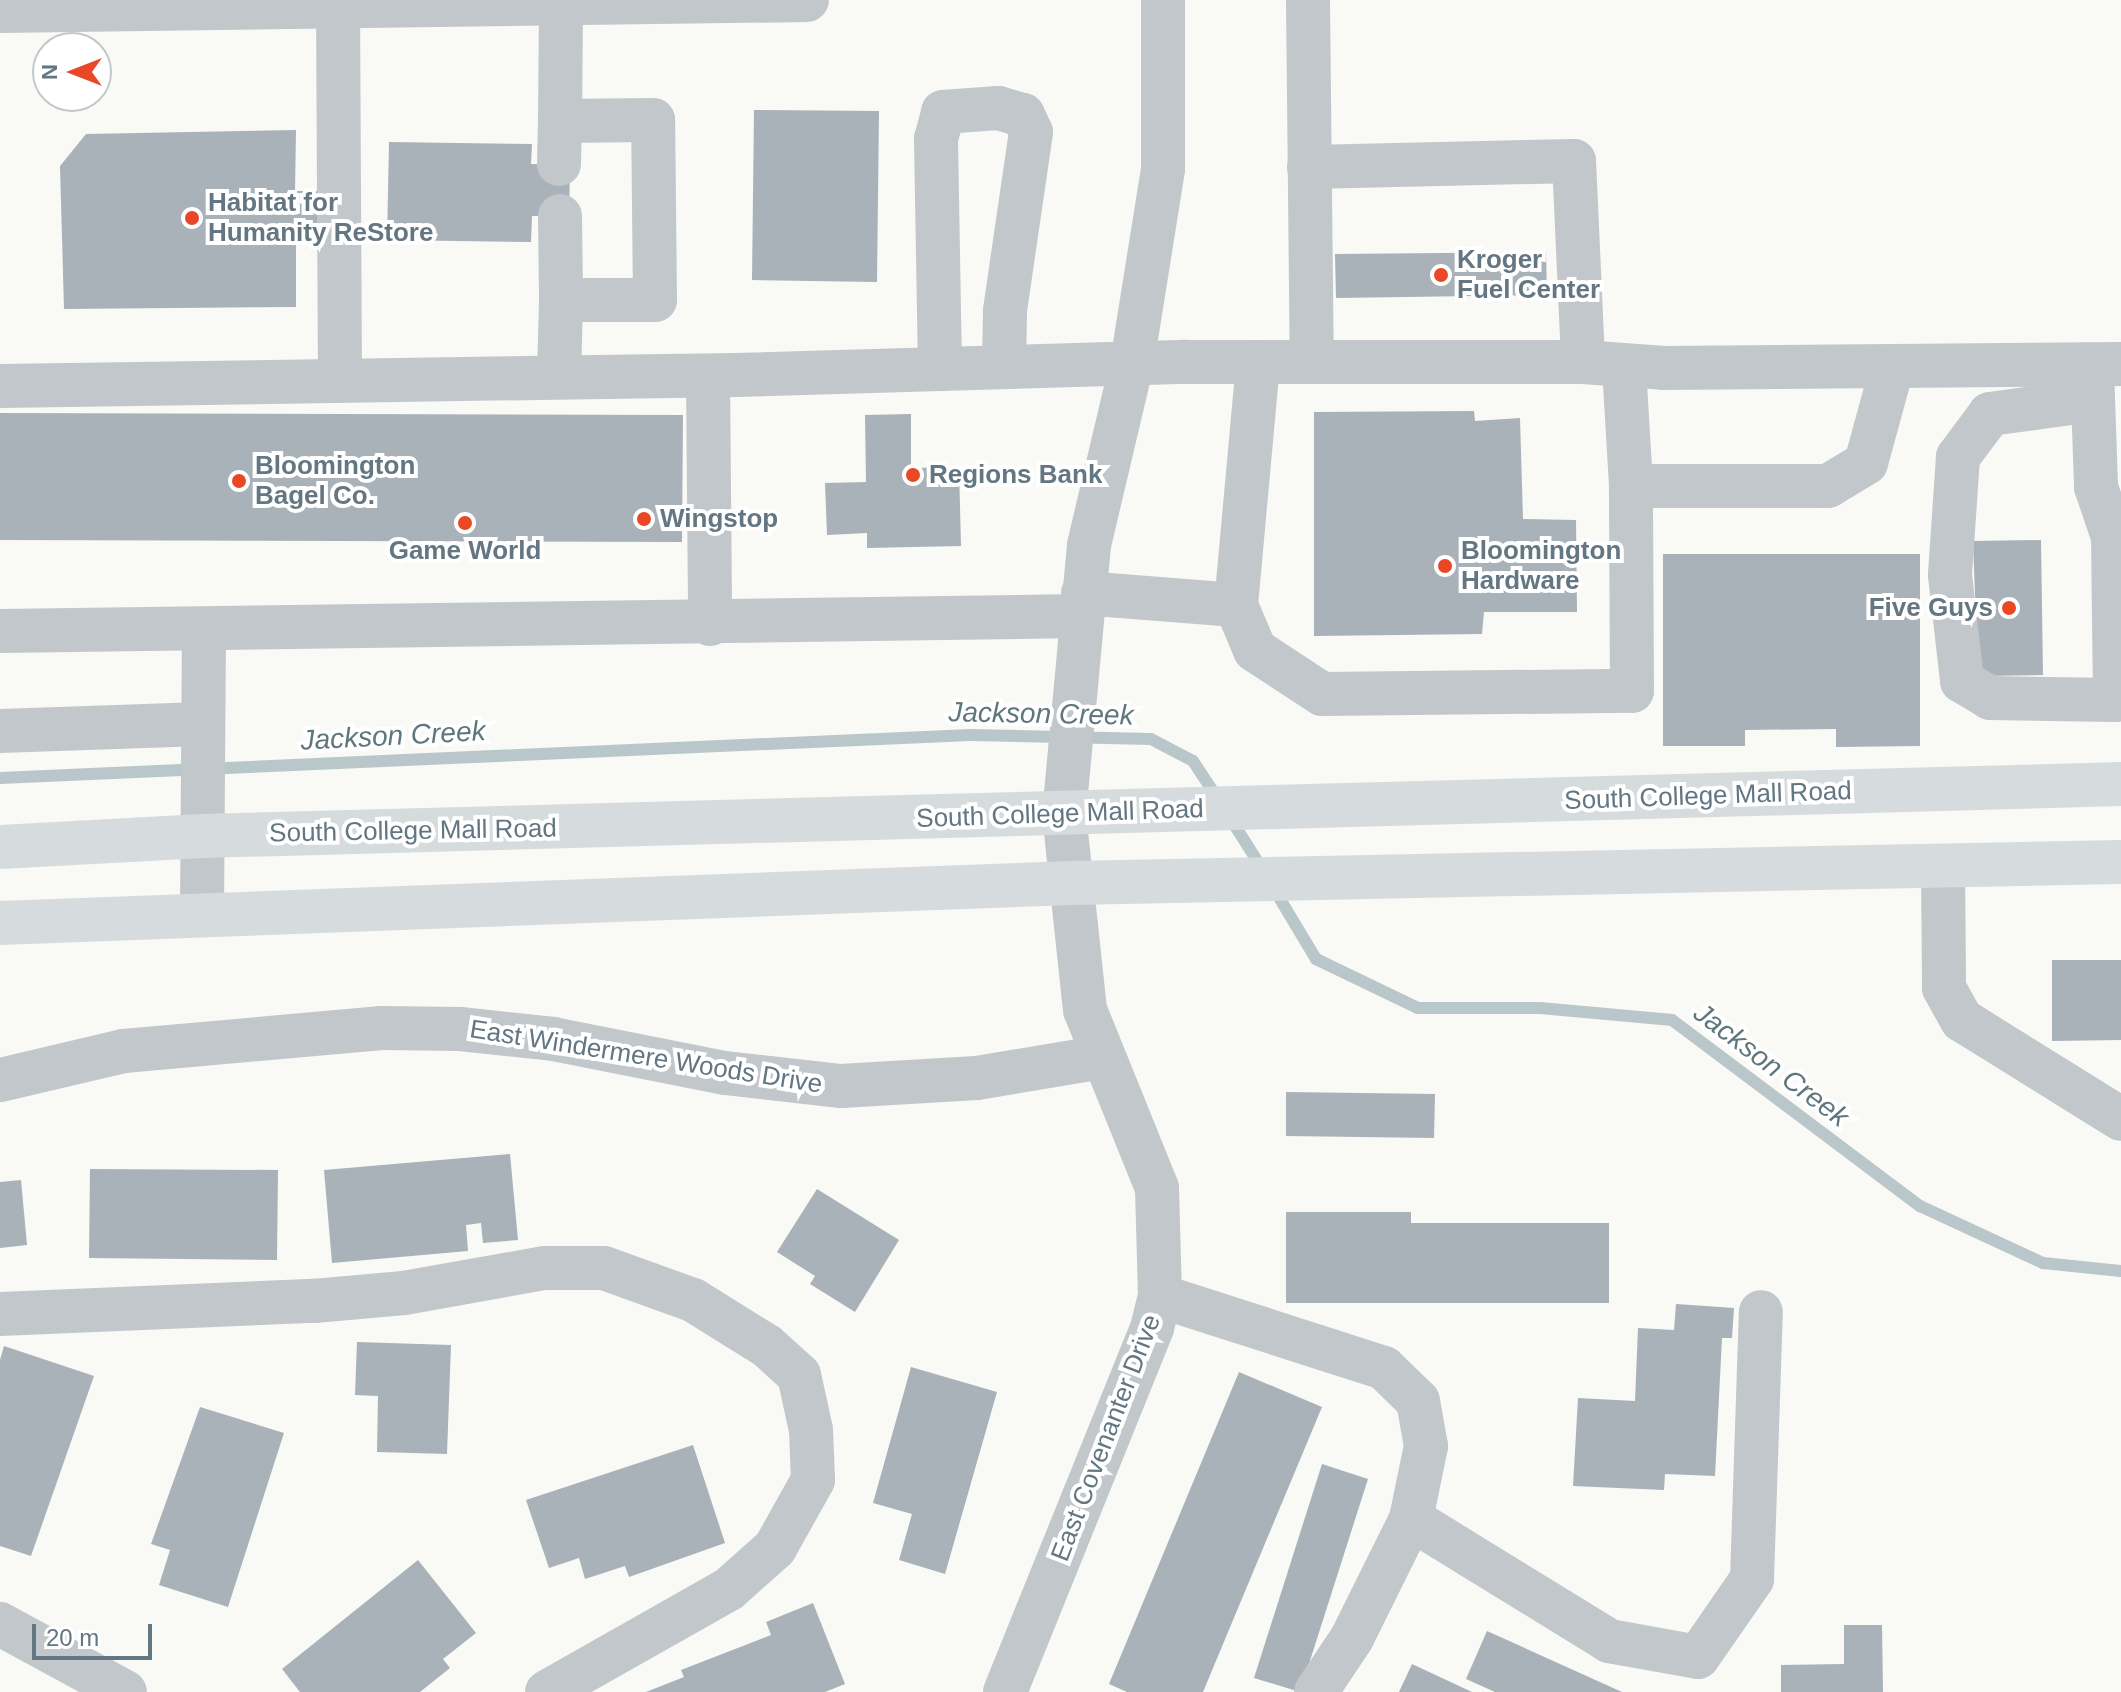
<!DOCTYPE html>
<style>
body{margin:0}
#map{position:relative;width:2121px;height:1692px;overflow:hidden;background:#f9f9f6;font-family:Arial,sans-serif}
div>[style]{position:absolute}
[style*='--x']{left:calc(var(--x)*1px);top:calc(var(--y)*1px);width:calc(var(--w)*1px);rotate:calc(var(--a)*1deg)}
.stream>*{height:12px;margin:-6px;padding:0 6px;transform-origin:6px;border-radius:6px;background:#b9c7ca}
.building>*{inset:0;background:#a9b2b8}
.minor>*{height:44px;margin:-22px;padding:0 22px;transform-origin:22px;border-radius:22px;background:#c2c7cb}
.major>*{height:44px;margin:-22px;padding:0 22px;transform-origin:22px;border-radius:22px;background:#d6dbde}
.dots>*{width:22px;height:22px;translate:-50% -50%;box-sizing:border-box;border:4px solid #fff;border-radius:50%}
span{translate:-50% -50%;white-space:nowrap;text-align:center;line-height:1.15;-webkit-text-stroke:8px #fff;paint-order:stroke}
.poi-label{font-size:26px;color:#637682;font-weight:700}
.left{translate:0 -50%;text-align:left}
.right{translate:-100% -50%;text-align:right}
.street-label{font-size:26px;color:#637682}
.water-label{font-size:28px;color:#5e767c;font-style:italic}
.north{position:absolute;left:32px;top:32px;width:80px;height:80px;box-sizing:border-box;background:#fff;border:2px solid #c1c8cd;border-radius:50%;rotate:270deg;font-size:22px;font-weight:700;line-height:32px;text-align:center;color:#637682}
.north::after{content:'';display:block;margin:auto;width:28px;height:36px;background:#e94726;clip-path:polygon(50% 0,100% 100%,50% 72%,0 100%)}
.scale{position:absolute;left:32px;top:1624px;width:120px;height:36px;box-sizing:border-box;border:4px solid #637682;border-top:0;padding-left:10px;font-size:24px;line-height:28px;white-space:nowrap;color:#637682;-webkit-text-stroke:6px #fff;paint-order:stroke}
</style>
<div id="map">
<div class="stream">
<div style="--x:0;--y:778;--w:971;--a:-2.54"></div>
<div style="--x:970;--y:735;--w:181;--a:1.3"></div>
<div style="--x:1151;--y:739;--w:47;--a:27.6"></div>
<div style="--x:1193;--y:761;--w:45;--a:56.7"></div>
<div style="--x:1230;--y:818;--w:62;--a:57.6"></div>
<div style="--x:1274;--y:889;--w:82;--a:59"></div>
<div style="--x:1316;--y:959;--w:113;--a:25.7"></div>
<div style="--x:1418;--y:1008;--w:122;--a:0"></div>
<div style="--x:1540;--y:1008;--w:133;--a:5.2"></div>
<div style="--x:1672;--y:1020;--w:310;--a:36.9"></div>
<div style="--x:1920;--y:1206;--w:136;--a:24.9"></div>
<div style="--x:2043;--y:1263;--w:78;--a:5.9"></div>
</div>
<div class="building">
<div style="clip-path:polygon(754px 110px,879px 111px,877px 282px,752px 280px)"></div>
<div style="clip-path:polygon(296px 130px,295px 191px,322px 191px,322px 244px,296px 244px,296px 307px,64px 309px,60px 166px,86px 134px)"></div>
<div style="clip-path:polygon(389px 142px,532px 144px,531px 164px,570px 165px,569px 216px,532px 216px,531px 242px,387px 240px)"></div>
<div style="clip-path:polygon(1546px 252px,1547px 295px,1336px 298px,1335px 254px)"></div>
<div style="clip-path:polygon(1474px 411px,1475px 421px,1520px 418px,1523px 519px,1576px 520px,1577px 612px,1484px 612px,1482px 634px,1314px 636px,1314px 412px)"></div>
<div style="clip-path:polygon(0 413px,683px 415px,682px 542px,0 540px)"></div>
<div style="clip-path:polygon(911px 414px,911px 468px,959px 467px,961px 546px,867px 548px,867px 533px,827px 535px,825px 483px,866px 482px,865px 415px)"></div>
<div style="clip-path:polygon(2041px 540px,2043px 675px,1978px 676px,1973px 541px)"></div>
<div style="clip-path:polygon(1663px 554px,1920px 554px,1920px 746px,1836px 747px,1836px 729px,1745px 730px,1745px 746px,1663px 746px)"></div>
<div style="clip-path:polygon(2052px 960px,2121px 960px,2121px 1040px,2052px 1041px)"></div>
<div style="clip-path:polygon(1286px 1092px,1435px 1094px,1434px 1138px,1286px 1136px)"></div>
<div style="clip-path:polygon(510px 1154px,518px 1240px,483px 1243px,481px 1223px,466px 1225px,468px 1251px,332px 1263px,324px 1170px)"></div>
<div style="clip-path:polygon(90px 1169px,278px 1170px,277px 1260px,89px 1258px)"></div>
<div style="clip-path:polygon(21px 1180px,27px 1245px,0 1248px,0 1182px)"></div>
<div style="clip-path:polygon(817px 1189px,899px 1240px,855px 1312px,810px 1284px,815px 1276px,777px 1252px)"></div>
<div style="clip-path:polygon(1286px 1212px,1411px 1212px,1411px 1223px,1609px 1223px,1609px 1303px,1286px 1303px)"></div>
<div style="clip-path:polygon(1676px 1304px,1734px 1308px,1732px 1338px,1722px 1338px,1715px 1476px,1665px 1474px,1664px 1490px,1573px 1486px,1578px 1398px,1635px 1401px,1638px 1328px,1674px 1330px)"></div>
<div style="clip-path:polygon(357px 1342px,451px 1345px,447px 1454px,377px 1452px,378px 1396px,355px 1395px)"></div>
<div style="clip-path:polygon(4px 1346px,94px 1376px,31px 1556px,0 1546px,0 1360px)"></div>
<div style="clip-path:polygon(911px 1367px,997px 1392px,945px 1574px,899px 1560px,912px 1514px,873px 1503px)"></div>
<div style="clip-path:polygon(1239px 1372px,1322px 1407px,1203px 1692px,1127px 1692px,1109px 1684px)"></div>
<div style="clip-path:polygon(200px 1407px,284px 1433px,228px 1607px,159px 1585px,170px 1550px,151px 1544px)"></div>
<div style="clip-path:polygon(693px 1445px,725px 1543px,629px 1577px,625px 1566px,585px 1579px,579px 1558px,549px 1568px,526px 1500px)"></div>
<div style="clip-path:polygon(1322px 1464px,1368px 1479px,1300px 1692px,1254px 1678px)"></div>
<div style="clip-path:polygon(418px 1560px,476px 1633px,443px 1659px,450px 1668px,420px 1692px,300px 1692px,282px 1669px)"></div>
<div style="clip-path:polygon(813px 1603px,845px 1684px,825px 1692px,646px 1692px,684px 1677px,681px 1670px,771px 1635px,766px 1622px)"></div>
<div style="clip-path:polygon(1844px 1625px,1882px 1625px,1883px 1692px,1781px 1692px,1781px 1665px,1844px 1664px)"></div>
<div style="clip-path:polygon(1487px 1631px,1622px 1692px,1495px 1692px,1466px 1679px)"></div>
<div style="clip-path:polygon(1412px 1664px,1472px 1692px,1399px 1692px)"></div>
</div>
<div class="minor">
<div style="--x:338;--y:0;--w:381;--a:89.7"></div>
<div style="--x:1308;--y:0;--w:362;--a:89.4"></div>
<div style="--x:0;--y:11;--w:807;--a:-0.78"></div>
<div style="--x:559;--y:164;--w:43;--a:-88.7"></div>
<div style="--x:1309;--y:167;--w:265;--a:-1.3"></div>
<div style="--x:1574;--y:161;--w:201;--a:87.4"></div>
<div style="--x:560;--y:216;--w:84;--a:89.3"></div>
<div style="--x:1624;--y:367;--w:119;--a:86.6"></div>
<div style="--x:1631;--y:486;--w:197;--a:0"></div>
<div style="--x:1828;--y:486;--w:44;--a:-31.2"></div>
<div style="--x:1866;--y:463;--w:98;--a:-74.7"></div>
<div style="--x:940;--y:369;--w:230;--a:-91"></div>
<div style="--x:936;--y:139;--w:28;--a:-75"></div>
<div style="--x:943;--y:112;--w:55;--a:-4.2"></div>
<div style="--x:998;--y:108;--w:26;--a:16"></div>
<div style="--x:1023;--y:115;--w:19;--a:65"></div>
<div style="--x:1031;--y:132;--w:181;--a:98.3"></div>
<div style="--x:1005;--y:311;--w:56;--a:91"></div>
<div style="--x:2092;--y:370;--w:117;--a:88"></div>
<div style="--x:2096;--y:487;--w:53;--a:71.2"></div>
<div style="--x:2113;--y:537;--w:8;--a:0"></div>
<div style="--x:708;--y:376;--w:248;--a:89.5"></div>
<div style="--x:559;--y:377;--w:77;--a:-88.5"></div>
<div style="--x:561;--y:300;--w:94;--a:0"></div>
<div style="--x:655;--y:300;--w:180;--a:-90.6"></div>
<div style="--x:653;--y:120;--w:93;--a:179.4"></div>
<div style="--x:560;--y:121;--w:118;--a:-89.5"></div>
<div style="--x:0;--y:386;--w:737;--a:-0.86"></div>
<div style="--x:737;--y:375;--w:450;--a:-1.7"></div>
<div style="--x:1187;--y:362;--w:396;--a:0"></div>
<div style="--x:1583;--y:362;--w:81;--a:4.2"></div>
<div style="--x:1664;--y:368;--w:457;--a:-0.5"></div>
<div style="--x:2093;--y:400;--w:104;--a:172.3"></div>
<div style="--x:1990;--y:414;--w:54;--a:126.7"></div>
<div style="--x:1958;--y:457;--w:118;--a:93.9"></div>
<div style="--x:1950;--y:575;--w:107;--a:83.5"></div>
<div style="--x:1962;--y:681;--w:33;--a:31"></div>
<div style="--x:1990;--y:698;--w:125;--a:0.9"></div>
<div style="--x:2115;--y:700;--w:163;--a:-90.7"></div>
<div style="--x:1083;--y:593;--w:153;--a:4.5"></div>
<div style="--x:1236;--y:605;--w:49;--a:67.1"></div>
<div style="--x:1255;--y:650;--w:80;--a:33.3"></div>
<div style="--x:1322;--y:694;--w:310;--a:-0.6"></div>
<div style="--x:1632;--y:691;--w:205;--a:-90.3"></div>
<div style="--x:1236;--y:605;--w:244;--a:-84.8"></div>
<div style="--x:0;--y:631;--w:1081;--a:-0.79"></div>
<div style="--x:0;--y:731;--w:203;--a:-2"></div>
<div style="--x:1943;--y:866;--w:122;--a:89.5"></div>
<div style="--x:1944;--y:988;--w:37;--a:61"></div>
<div style="--x:1962;--y:1020;--w:187;--a:31.9"></div>
<div style="--x:202;--y:915;--w:284;--a:-89.6"></div>
<div style="--x:0;--y:1080;--w:127;--a:-13.2"></div>
<div style="--x:124;--y:1051;--w:259;--a:-5.1"></div>
<div style="--x:382;--y:1028;--w:78;--a:0.7"></div>
<div style="--x:460;--y:1029;--w:94;--a:6.1"></div>
<div style="--x:553;--y:1039;--w:175;--a:11.2"></div>
<div style="--x:725;--y:1073;--w:117;--a:6.4"></div>
<div style="--x:841;--y:1086;--w:136;--a:-3.4"></div>
<div style="--x:977;--y:1078;--w:127;--a:-9.5"></div>
<div style="--x:1160;--y:1296;--w:235;--a:17.8"></div>
<div style="--x:1384;--y:1368;--w:47;--a:44.1"></div>
<div style="--x:1418;--y:1401;--w:46;--a:79.9"></div>
<div style="--x:1426;--y:1446;--w:75;--a:101.6"></div>
<div style="--x:1411;--y:1519;--w:133;--a:116.4"></div>
<div style="--x:1352;--y:1638;--w:65;--a:123.7"></div>
<div style="--x:0;--y:1314;--w:314;--a:-2.4"></div>
<div style="--x:314;--y:1301;--w:90;--a:-5.1"></div>
<div style="--x:404;--y:1293;--w:143;--a:-10.1"></div>
<div style="--x:545;--y:1268;--w:59;--a:0"></div>
<div style="--x:604;--y:1268;--w:95;--a:19.8"></div>
<div style="--x:693;--y:1300;--w:87;--a:31.9"></div>
<div style="--x:767;--y:1346;--w:43;--a:42.2"></div>
<div style="--x:799;--y:1375;--w:56;--a:77.7"></div>
<div style="--x:811;--y:1430;--w:50;--a:87.7"></div>
<div style="--x:813;--y:1480;--w:78;--a:119.2"></div>
<div style="--x:775;--y:1548;--w:62;--a:138.3"></div>
<div style="--x:729;--y:1589;--w:209;--a:150.5"></div>
<div style="--x:1411;--y:1519;--w:233;--a:31.6"></div>
<div style="--x:1609;--y:1641;--w:90;--a:10.2"></div>
<div style="--x:1698;--y:1657;--w:95;--a:-55.3"></div>
<div style="--x:1752;--y:1579;--w:267;--a:-88.1"></div>
<div style="--x:0;--y:1624;--w:142;--a:28.5"></div>
<div style="--x:1005;--y:1692;--w:393;--a:-68"></div>
<div style="--x:1152;--y:1328;--w:33;--a:-76"></div>
<div style="--x:1160;--y:1296;--w:108;--a:-91.6"></div>
<div style="--x:1157;--y:1188;--w:192;--a:-112"></div>
<div style="--x:1085;--y:1010;--w:196;--a:-96.1"></div>
<div style="--x:1064;--y:815;--w:271;--a:-84.7"></div>
<div style="--x:1089;--y:545;--w:187;--a:-76.7"></div>
<div style="--x:1132;--y:363;--w:196;--a:-80.9"></div>
<div style="--x:1163;--y:169;--w:169;--a:-90"></div>
</div>
<div class="major">
<div style="--x:0;--y:847;--w:203;--a:-3.1"></div>
<div style="--x:203;--y:836;--w:1919;--a:-1.55"></div>
<div style="--x:0;--y:923;--w:1072;--a:-2.14"></div>
<div style="--x:1071;--y:883;--w:1050;--a:-1.15"></div>
</div>
<div class="dots">
<div style="left:192px;top:218px;background:#e94726"></div>
<div style="left:1441px;top:275px;background:#e94726"></div>
<div style="left:913px;top:475px;background:#e94726"></div>
<div style="left:239px;top:481px;background:#e94726"></div>
<div style="left:644px;top:519px;background:#e94726"></div>
<div style="left:465px;top:523px;background:#e94726"></div>
<div style="left:1445px;top:566px;background:#e94726"></div>
<div style="left:2009px;top:608px;background:#e94726"></div>
</div>
<div class="poi-label">
<span class="left" style="left:208px;top:218px">Habitat for<br>Humanity ReStore</span>
<span class="left" style="left:1457px;top:275px">Kroger<br>Fuel Center</span>
<span class="left" style="left:255px;top:481px">Bloomington<br>Bagel Co.</span>
<span class="left" style="left:929px;top:475px">Regions Bank</span>
<span class="left" style="left:660px;top:519px">Wingstop</span>
<span style="left:465px;top:551px">Game World</span>
<span class="left" style="left:1461px;top:566px">Bloomington<br>Hardware</span>
<span class="right" style="left:1993px;top:608px">Five Guys</span>
</div>
<div class="street-label">
<span style="left:1708px;top:796px;rotate:-2deg">South College Mall Road</span>
<span style="left:1060px;top:814px;rotate:-2deg">South College Mall Road</span>
<span style="left:413px;top:831px;rotate:-1deg">South College Mall Road</span>
<span style="left:646px;top:1057px;rotate:9deg">East Windermere Woods Drive</span>
<span style="left:1106px;top:1438px;rotate:-69deg">East Covenanter Drive</span>
</div>
<div class="water-label">
<span style="left:1041px;top:714px;rotate:1deg">Jackson Creek</span>
<span style="left:393px;top:736px;rotate:-3deg">Jackson Creek</span>
<span style="left:1771px;top:1065px;rotate:37deg">Jackson Creek</span>
</div>
<div class="north">N</div>
<div class="scale">20 m</div>
</div>
